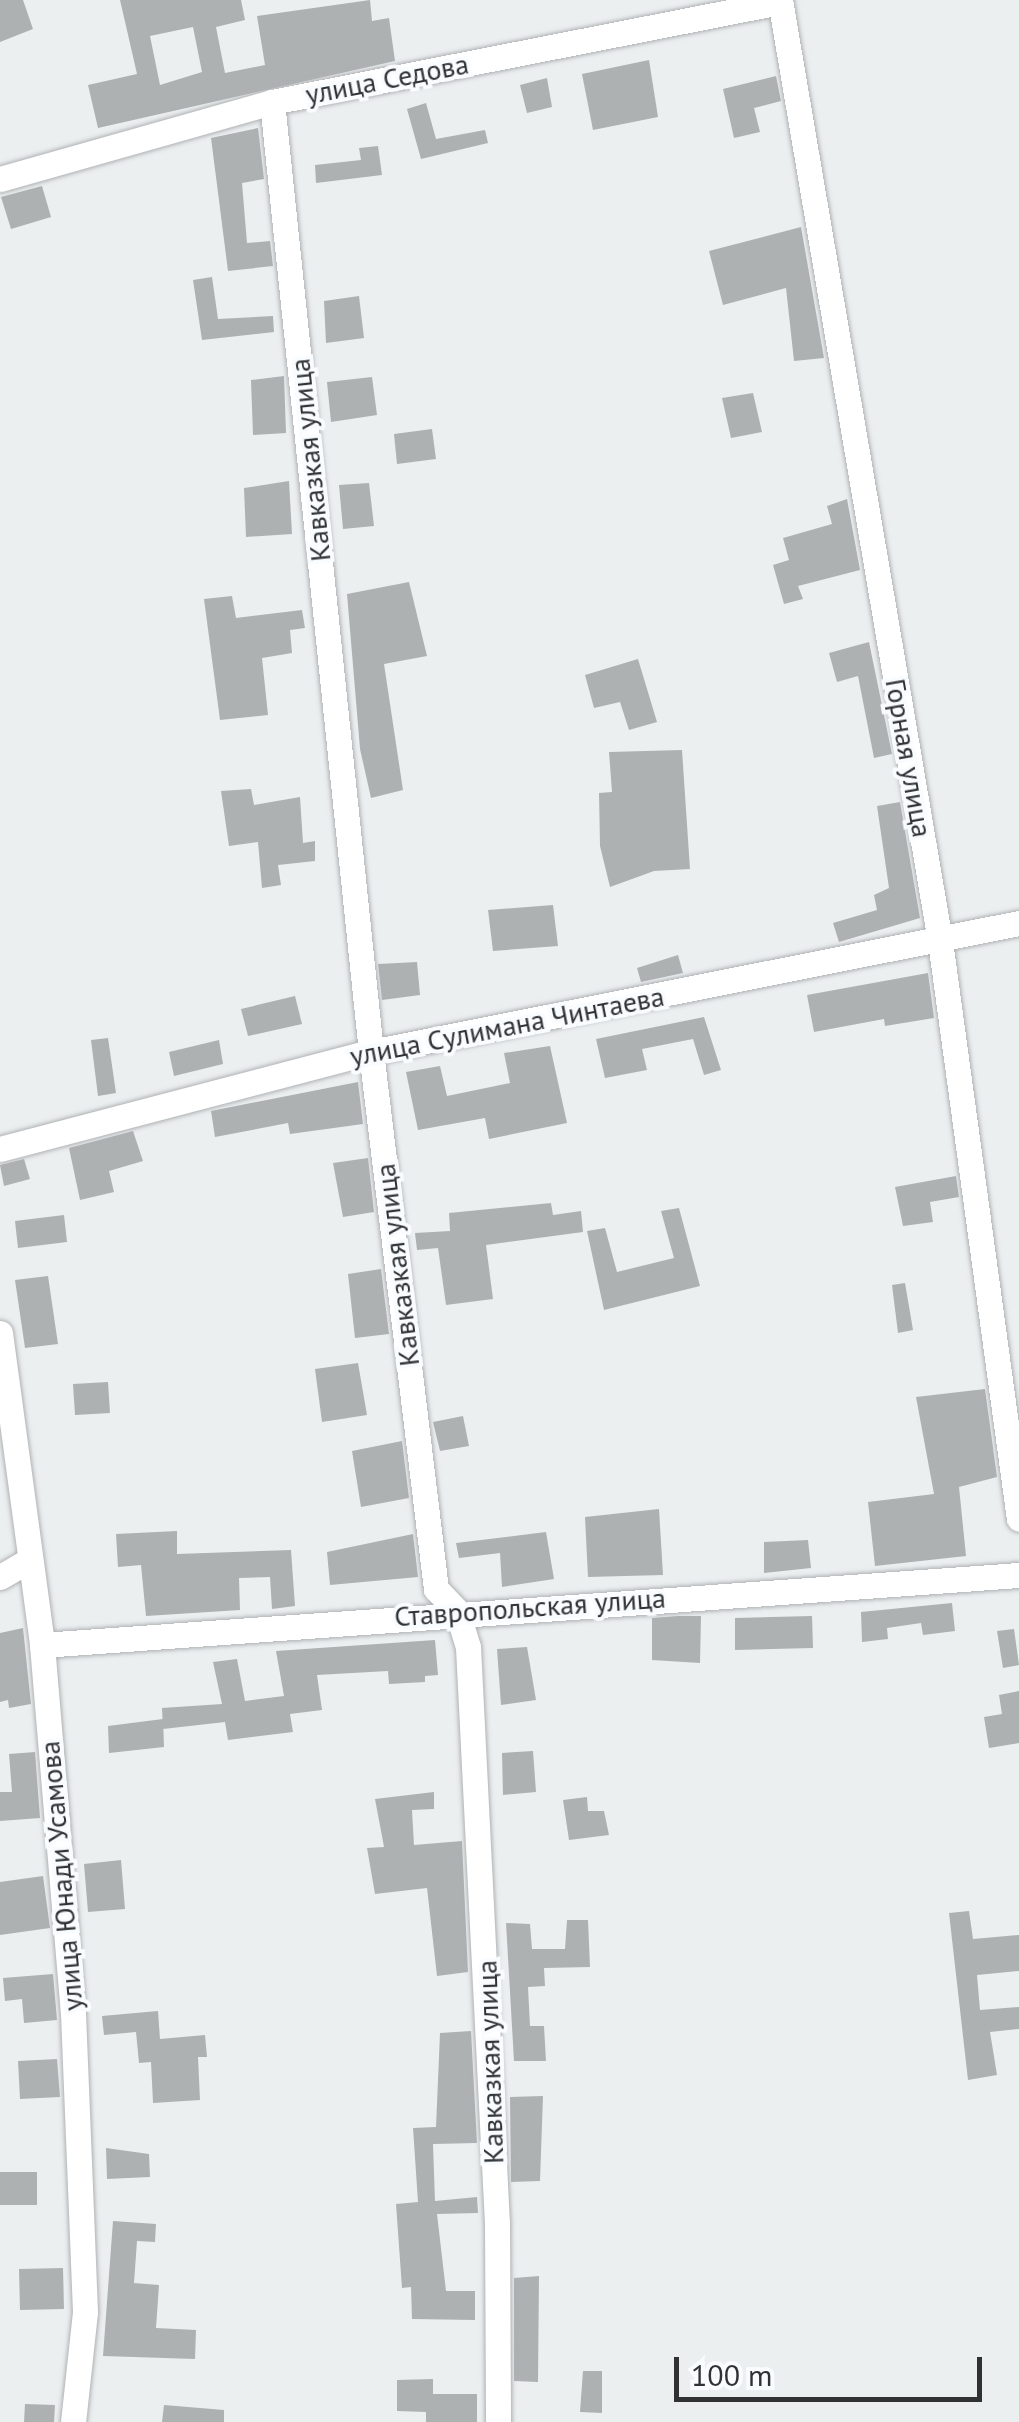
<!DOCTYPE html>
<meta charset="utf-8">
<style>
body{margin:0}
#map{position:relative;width:1019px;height:2422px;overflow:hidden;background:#eceff0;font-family:"PT Sans",sans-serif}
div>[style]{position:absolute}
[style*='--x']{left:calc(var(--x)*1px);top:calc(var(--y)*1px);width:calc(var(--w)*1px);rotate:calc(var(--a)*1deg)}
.building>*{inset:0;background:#aeb1b2}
.roads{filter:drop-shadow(0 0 2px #afb2b4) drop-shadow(0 0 2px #afb2b4)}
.minor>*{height:25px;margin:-12.5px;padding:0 12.5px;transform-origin:12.5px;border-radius:12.5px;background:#fff}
span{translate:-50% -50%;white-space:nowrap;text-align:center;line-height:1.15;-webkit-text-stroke:8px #f9fcfe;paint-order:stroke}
.street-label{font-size:28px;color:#303132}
.scale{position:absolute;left:674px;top:2357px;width:308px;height:45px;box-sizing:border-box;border:5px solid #303132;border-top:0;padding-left:12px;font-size:30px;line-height:35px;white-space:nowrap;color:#303132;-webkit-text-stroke:8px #f9fcfe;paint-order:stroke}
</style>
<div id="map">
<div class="building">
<div style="clip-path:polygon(0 0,23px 0,33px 29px,0 42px)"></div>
<div style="clip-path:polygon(evenodd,120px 0,241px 0,245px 20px,216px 27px,225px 73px,265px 65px,257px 16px,370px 0,372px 21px,389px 18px,395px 61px,98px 128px,88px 85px,137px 74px,120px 0,193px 27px,202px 72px,160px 85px,150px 36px,193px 27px)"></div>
<div style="clip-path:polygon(649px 60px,658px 117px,593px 130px,582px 74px)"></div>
<div style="clip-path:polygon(776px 76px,781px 101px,754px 108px,760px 132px,734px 138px,723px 89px)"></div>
<div style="clip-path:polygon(547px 78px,552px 107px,527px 113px,520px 85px)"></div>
<div style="clip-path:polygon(426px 103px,436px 139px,485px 130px,488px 143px,421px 159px,407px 109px)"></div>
<div style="clip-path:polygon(258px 128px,264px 179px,242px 183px,247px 243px,270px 241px,273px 266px,228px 271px,211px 138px)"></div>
<div style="clip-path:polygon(378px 146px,382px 175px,316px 183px,315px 165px,361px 160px,359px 148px)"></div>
<div style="clip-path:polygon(42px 186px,51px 217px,11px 229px,1px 197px)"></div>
<div style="clip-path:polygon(801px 227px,824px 358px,794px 361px,786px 288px,723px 305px,709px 251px)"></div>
<div style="clip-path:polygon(212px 277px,218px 319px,273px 316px,274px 332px,202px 340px,193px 280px)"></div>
<div style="clip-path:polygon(359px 296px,364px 338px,326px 343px,324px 301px)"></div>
<div style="clip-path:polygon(284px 376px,286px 433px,253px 435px,251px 380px)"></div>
<div style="clip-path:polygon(372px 377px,377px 415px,331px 422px,327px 382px)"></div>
<div style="clip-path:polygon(753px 393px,762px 432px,731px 438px,722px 398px)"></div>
<div style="clip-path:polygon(432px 429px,436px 459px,397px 464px,394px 434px)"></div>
<div style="clip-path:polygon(289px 481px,292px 534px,246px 537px,244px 488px)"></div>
<div style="clip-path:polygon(369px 483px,374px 526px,343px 529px,339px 485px)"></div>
<div style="clip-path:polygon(847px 499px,860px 570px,798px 586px,803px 599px,784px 604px,773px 565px,789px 560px,783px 538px,832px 524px,827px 506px)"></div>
<div style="clip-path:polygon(409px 582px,427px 656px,384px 664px,403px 790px,371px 798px,360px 749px,347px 594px)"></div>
<div style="clip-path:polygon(232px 596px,236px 618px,302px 610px,305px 628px,290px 630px,292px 653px,262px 658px,268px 715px,220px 720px,204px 599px)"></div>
<div style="clip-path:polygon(869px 642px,892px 754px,874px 758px,858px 676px,837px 682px,829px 653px)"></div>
<div style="clip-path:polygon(638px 659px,657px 722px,629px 730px,620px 702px,594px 708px,585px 675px)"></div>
<div style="clip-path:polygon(682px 750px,690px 869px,654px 871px,610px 887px,600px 846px,599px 793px,612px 792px,609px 752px)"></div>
<div style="clip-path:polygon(251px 789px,254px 805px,300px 797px,303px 843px,315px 841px,315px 861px,278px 865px,281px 885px,262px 888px,258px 842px,229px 846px,221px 791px)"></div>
<div style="clip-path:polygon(900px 802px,920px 918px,839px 942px,833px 923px,877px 910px,874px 895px,889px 888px,877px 806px)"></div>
<div style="clip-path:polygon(553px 905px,558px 946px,493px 951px,488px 910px)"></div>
<div style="clip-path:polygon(678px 955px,683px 973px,641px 982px,637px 968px)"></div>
<div style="clip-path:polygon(417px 962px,420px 995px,382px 1000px,378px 964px)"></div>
<div style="clip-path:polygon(928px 973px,934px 1018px,885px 1026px,884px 1019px,814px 1032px,807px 995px)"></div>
<div style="clip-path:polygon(295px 996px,302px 1024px,248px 1036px,241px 1009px)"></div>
<div style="clip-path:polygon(704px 1017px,721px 1070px,704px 1075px,693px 1039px,642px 1049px,647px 1070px,605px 1078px,596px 1039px)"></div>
<div style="clip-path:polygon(108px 1038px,116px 1093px,98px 1096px,91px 1040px)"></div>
<div style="clip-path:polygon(219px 1040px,223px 1064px,174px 1076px,169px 1052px)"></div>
<div style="clip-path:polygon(550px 1046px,567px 1123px,489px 1139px,485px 1118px,418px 1130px,406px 1072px,440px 1066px,447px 1096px,510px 1083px,504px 1053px)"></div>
<div style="clip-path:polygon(358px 1082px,363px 1124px,290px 1134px,288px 1123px,215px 1137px,211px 1111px)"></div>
<div style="clip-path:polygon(133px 1131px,143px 1161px,109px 1171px,114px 1192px,80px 1200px,69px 1148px)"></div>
<div style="clip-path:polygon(368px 1158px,374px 1212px,343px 1217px,333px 1163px)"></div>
<div style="clip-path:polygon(24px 1159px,30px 1179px,4px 1186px,0 1165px)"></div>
<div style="clip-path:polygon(956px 1176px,959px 1197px,930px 1202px,933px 1222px,903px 1226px,895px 1187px)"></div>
<div style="clip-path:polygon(551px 1203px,553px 1215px,581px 1211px,583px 1232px,486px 1245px,493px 1299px,446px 1305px,438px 1248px,417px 1250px,415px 1233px,450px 1231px,449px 1213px)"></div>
<div style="clip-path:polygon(679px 1208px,700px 1286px,604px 1310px,587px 1231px,605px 1228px,617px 1272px,674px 1258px,661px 1211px)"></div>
<div style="clip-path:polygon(64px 1215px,67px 1242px,18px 1248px,15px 1221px)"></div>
<div style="clip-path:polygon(381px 1269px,389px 1334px,355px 1338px,348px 1274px)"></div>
<div style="clip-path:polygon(48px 1276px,58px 1344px,25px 1348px,15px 1280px)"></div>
<div style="clip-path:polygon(905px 1283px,913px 1330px,898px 1333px,892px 1285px)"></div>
<div style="clip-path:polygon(358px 1363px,367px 1415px,322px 1422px,315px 1369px)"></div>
<div style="clip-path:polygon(108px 1382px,110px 1413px,75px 1415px,73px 1384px)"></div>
<div style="clip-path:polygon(985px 1389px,997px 1477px,959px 1487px,966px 1556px,875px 1566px,868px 1502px,934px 1494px,916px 1397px)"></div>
<div style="clip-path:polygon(463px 1416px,469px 1446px,440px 1451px,433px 1422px)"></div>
<div style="clip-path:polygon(402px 1441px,409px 1498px,361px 1507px,352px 1451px)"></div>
<div style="clip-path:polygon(659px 1509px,663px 1575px,588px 1577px,585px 1517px)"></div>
<div style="clip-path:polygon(177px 1531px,177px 1554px,291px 1550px,295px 1606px,272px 1609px,270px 1577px,239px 1578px,240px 1610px,146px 1616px,141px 1565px,118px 1567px,116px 1534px)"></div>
<div style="clip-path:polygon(546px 1532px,554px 1579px,502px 1587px,500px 1553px,459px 1558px,456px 1543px)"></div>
<div style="clip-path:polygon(413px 1534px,418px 1577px,330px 1585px,327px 1552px)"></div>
<div style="clip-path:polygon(808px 1540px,811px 1568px,764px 1573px,764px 1542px)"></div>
<div style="clip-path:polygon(952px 1603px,955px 1631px,923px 1635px,921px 1623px,887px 1628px,888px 1639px,862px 1642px,861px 1612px)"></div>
<div style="clip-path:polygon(678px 1616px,701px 1616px,700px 1663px,652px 1660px,652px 1618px)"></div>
<div style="clip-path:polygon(812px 1616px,813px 1648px,735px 1650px,735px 1618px)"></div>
<div style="clip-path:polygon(23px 1628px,31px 1704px,9px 1708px,8px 1700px,0 1702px,0 1633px)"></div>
<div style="clip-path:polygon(1014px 1629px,1019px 1665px,1003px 1668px,997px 1631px)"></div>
<div style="clip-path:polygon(435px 1640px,438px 1675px,425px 1676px,425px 1682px,389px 1684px,388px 1671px,317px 1675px,322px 1710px,290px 1714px,293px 1732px,228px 1740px,225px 1722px,163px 1729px,162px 1708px,222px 1704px,213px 1662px,237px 1659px,245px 1701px,284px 1696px,276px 1651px)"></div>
<div style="clip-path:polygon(527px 1647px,536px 1700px,501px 1705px,497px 1649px)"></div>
<div style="clip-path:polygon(1019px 1691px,1019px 1743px,989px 1748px,984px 1717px,1002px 1714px,999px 1695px)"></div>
<div style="clip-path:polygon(163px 1719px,164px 1747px,109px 1753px,108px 1726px)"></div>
<div style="clip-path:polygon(533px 1751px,536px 1792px,503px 1795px,502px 1753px)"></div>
<div style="clip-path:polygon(35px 1752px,40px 1818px,0 1821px,0 1792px,12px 1792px,9px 1754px)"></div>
<div style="clip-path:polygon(434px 1792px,434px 1809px,412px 1810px,414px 1845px,462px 1841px,468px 1972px,437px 1976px,427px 1888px,375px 1894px,367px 1848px,384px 1847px,375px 1799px)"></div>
<div style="clip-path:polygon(587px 1797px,588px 1811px,604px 1811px,609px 1835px,569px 1840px,563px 1800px)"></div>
<div style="clip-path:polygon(121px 1860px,125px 1909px,88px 1912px,84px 1864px)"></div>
<div style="clip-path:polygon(43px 1876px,50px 1928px,0 1935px,0 1882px)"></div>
<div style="clip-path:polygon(969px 1911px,973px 1939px,1019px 1935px,1019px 1971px,977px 1975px,980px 2010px,1019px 2007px,1019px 2029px,990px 2032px,997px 2075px,968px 2080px,949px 1913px)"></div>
<div style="clip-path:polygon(567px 1920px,588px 1920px,590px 1967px,544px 1968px,545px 1986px,528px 1987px,530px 2026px,544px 2026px,546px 2061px,514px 2061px,506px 1923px,530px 1924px,532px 1949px,565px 1949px)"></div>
<div style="clip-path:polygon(53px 1974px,57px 2020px,24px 2023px,22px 1999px,5px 2001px,3px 1978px)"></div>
<div style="clip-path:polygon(158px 2011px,160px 2039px,205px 2035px,207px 2057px,198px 2057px,200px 2100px,153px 2103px,151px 2062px,139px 2063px,136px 2032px,104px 2035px,102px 2016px)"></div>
<div style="clip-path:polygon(471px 2031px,477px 2143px,433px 2144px,435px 2201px,477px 2197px,478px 2213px,437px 2214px,446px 2291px,475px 2291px,475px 2320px,412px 2319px,411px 2287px,402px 2288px,396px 2204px,418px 2202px,413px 2128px,436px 2127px,440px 2033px)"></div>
<div style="clip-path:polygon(57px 2059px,60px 2097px,20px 2099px,18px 2061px)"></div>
<div style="clip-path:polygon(543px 2096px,540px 2181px,511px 2182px,510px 2097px)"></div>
<div style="clip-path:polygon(106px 2148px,149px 2154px,150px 2177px,107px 2179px)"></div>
<div style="clip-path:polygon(0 2172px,37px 2172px,37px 2205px,0 2205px)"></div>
<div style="clip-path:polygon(113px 2221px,156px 2224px,155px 2242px,137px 2241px,134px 2283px,159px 2285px,156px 2328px,196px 2330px,195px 2359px,103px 2356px)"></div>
<div style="clip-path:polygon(63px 2268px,64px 2309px,20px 2310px,19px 2269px)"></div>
<div style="clip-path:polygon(539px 2276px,538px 2382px,514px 2381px,514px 2278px)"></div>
<div style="clip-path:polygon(583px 2371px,602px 2371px,602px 2413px,580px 2412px)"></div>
<div style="clip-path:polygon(433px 2379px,433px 2394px,477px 2394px,477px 2422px,426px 2422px,426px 2412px,397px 2411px,397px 2380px)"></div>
<div style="clip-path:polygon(25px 2404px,55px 2405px,54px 2422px,24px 2422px)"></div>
<div style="clip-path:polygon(164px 2405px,224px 2410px,224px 2422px,162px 2422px)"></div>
</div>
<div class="roads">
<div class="minor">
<div style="--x:780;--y:0;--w:955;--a:80.35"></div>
<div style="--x:940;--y:941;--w:583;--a:82.22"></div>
<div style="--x:272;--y:102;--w:955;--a:84.05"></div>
<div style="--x:371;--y:1052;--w:541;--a:83.1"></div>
<div style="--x:436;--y:1589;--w:30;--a:46"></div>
<div style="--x:457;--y:1611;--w:38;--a:73"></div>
<div style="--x:468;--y:1647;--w:577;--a:87.12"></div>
<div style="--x:497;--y:2223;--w:199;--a:89.7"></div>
<div style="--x:0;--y:179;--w:283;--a:-15.8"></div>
<div style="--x:272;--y:102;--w:518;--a:-11.14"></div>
<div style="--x:0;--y:1149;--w:383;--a:-14.7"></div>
<div style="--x:371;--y:1052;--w:661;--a:-11.26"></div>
<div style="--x:0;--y:1333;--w:315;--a:82.3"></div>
<div style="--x:42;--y:1645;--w:369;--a:85.2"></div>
<div style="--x:73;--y:2013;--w:299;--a:87.7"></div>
<div style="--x:85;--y:2312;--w:111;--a:96.2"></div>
<div style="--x:0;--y:1577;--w:32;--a:-30"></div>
<div style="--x:42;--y:1645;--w:980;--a:-4.1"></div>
</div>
</div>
<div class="street-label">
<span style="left:387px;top:79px;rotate:-11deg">улица Седова</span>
<span style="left:310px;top:460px;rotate:-96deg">Кавказкая улица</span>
<span style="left:909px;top:758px;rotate:80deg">Горная улица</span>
<span style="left:507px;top:1026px;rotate:-11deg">улица Сулимана Чинтаева</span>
<span style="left:397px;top:1265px;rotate:-97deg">Кавказкая улица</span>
<span style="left:530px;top:1607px;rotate:-4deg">Ставропольская улица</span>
<span style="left:61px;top:1876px;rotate:-95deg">улица Юнади Усамова</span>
<span style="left:490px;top:2062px;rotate:-92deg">Кавказкая улица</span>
</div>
<div class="scale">100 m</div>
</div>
